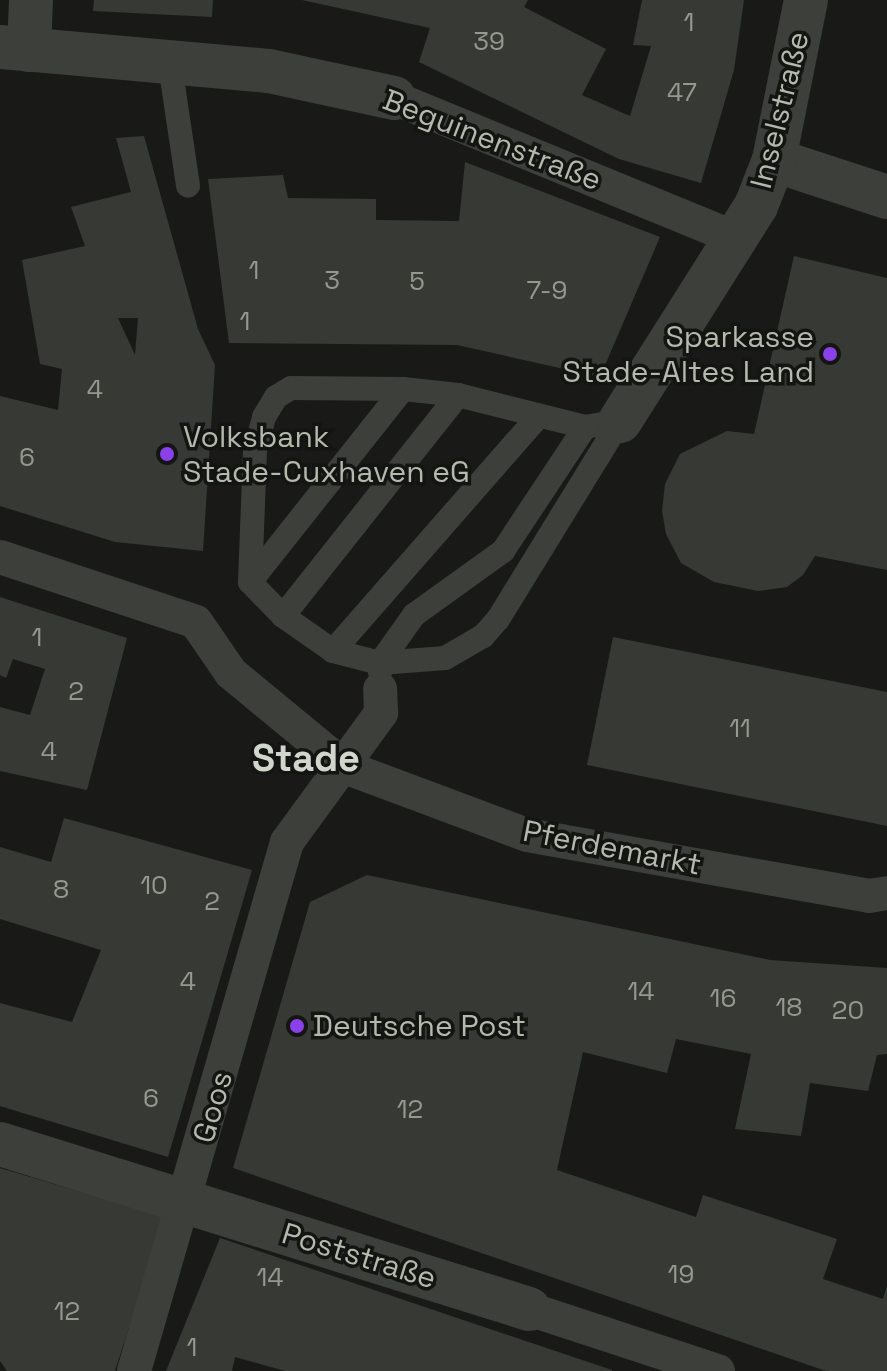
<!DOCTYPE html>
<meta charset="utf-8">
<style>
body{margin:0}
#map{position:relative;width:887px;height:1371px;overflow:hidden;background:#191a18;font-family:"Space Grotesk",sans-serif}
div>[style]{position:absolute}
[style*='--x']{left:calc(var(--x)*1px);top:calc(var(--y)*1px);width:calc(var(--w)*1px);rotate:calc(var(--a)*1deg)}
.building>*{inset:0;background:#373935}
.service>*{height:24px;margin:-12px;padding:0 12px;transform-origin:12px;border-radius:12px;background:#3c3f3a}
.pedestrian>*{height:34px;margin:-17px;padding:0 17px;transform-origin:17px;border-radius:17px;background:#3c3f3a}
.minor>*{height:44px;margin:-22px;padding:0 22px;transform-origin:22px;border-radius:22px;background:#3c3f3a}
.dots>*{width:22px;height:22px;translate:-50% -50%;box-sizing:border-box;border:4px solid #141513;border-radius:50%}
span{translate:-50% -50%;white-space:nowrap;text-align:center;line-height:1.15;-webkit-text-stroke:7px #141513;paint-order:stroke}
.number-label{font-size:26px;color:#94998e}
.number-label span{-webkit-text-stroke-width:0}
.street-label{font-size:30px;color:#b3b9ab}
.poi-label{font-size:30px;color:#b3b9ab}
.right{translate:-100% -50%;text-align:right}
.left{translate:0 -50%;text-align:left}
.district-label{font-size:38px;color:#d1d6cc;font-weight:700}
</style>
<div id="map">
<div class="building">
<div style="clip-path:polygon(94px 0,213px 0,212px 17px,93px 11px)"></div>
<div style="clip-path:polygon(302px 0,528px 0,524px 7px,606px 49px,582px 95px,630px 116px,651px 46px,633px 45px,642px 0,744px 0,734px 70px,701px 183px,619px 159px,419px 62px,430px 28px)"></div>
<div style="clip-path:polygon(evenodd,144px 136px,198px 329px,215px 365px,203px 551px,115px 542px,0 506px,0 396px,58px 410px,62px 369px,40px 364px,22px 260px,85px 246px,71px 207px,131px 192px,116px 138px,144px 136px,118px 318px,138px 318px,135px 355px,118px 318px)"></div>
<div style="clip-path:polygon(465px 162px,660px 237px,600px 377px,457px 345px,229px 343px,208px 179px,283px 175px,288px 198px,376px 199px,376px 220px,459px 221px)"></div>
<div style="clip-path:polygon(794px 256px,887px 278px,887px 570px,815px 556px,803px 575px,787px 587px,758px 591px,714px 582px,681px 563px,666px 534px,662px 511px,665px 484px,680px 454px,727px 431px,754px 434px)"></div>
<div style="clip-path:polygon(0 597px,127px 638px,87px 790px,0 771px,0 707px,30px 715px,45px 669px,13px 659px,6px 678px,0 675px)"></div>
<div style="clip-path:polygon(613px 637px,887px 692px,887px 826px,587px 765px)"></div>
<div style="clip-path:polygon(64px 818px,252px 870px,168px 1157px,0 1106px,0 1003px,72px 1022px,101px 950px,0 919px,0 847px,51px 862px)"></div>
<div style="clip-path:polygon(367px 875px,770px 960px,887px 968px,887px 1054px,877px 1055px,868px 1091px,810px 1083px,801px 1136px,735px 1129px,751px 1054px,676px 1039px,667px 1073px,583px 1052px,557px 1170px,696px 1217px,703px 1195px,837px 1239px,823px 1279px,883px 1299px,887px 1286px,887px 1371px,826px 1371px,233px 1168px,310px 902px)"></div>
<div style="clip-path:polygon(0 1168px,165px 1217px,115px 1371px,7px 1371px,0 1361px)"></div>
<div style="clip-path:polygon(220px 1238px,612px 1370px,612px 1371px,285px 1371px,235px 1357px,232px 1371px,166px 1371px)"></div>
</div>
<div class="service">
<div style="--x:170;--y:65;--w:122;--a:81.5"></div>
<div style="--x:291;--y:388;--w:112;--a:0.5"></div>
<div style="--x:403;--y:389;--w:55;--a:6.2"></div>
<div style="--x:458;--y:395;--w:131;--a:14.1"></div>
<div style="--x:585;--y:427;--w:36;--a:-10"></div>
<div style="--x:620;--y:421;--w:233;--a:121.6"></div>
<div style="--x:498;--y:619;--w:23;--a:131"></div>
<div style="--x:483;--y:636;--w:44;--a:149.9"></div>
<div style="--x:445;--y:658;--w:65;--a:175.6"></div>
<div style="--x:380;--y:663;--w:49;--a:-165.7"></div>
<div style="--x:333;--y:651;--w:61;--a:-145"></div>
<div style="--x:283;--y:616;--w:47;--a:-134.1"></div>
<div style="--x:250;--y:582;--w:131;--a:-87.8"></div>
<div style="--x:255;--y:451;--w:35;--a:-75"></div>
<div style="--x:264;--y:417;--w:23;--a:-59"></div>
<div style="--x:276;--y:397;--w:17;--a:-31"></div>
<div style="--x:250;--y:582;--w:246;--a:-51.6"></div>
<div style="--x:283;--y:616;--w:282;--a:-51.6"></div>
<div style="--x:333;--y:651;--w:313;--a:-48.8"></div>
<div style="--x:380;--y:672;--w:9;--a:-90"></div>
<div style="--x:380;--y:663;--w:59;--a:-54.7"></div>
<div style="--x:414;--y:615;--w:110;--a:-35.7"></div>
<div style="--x:503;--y:551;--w:149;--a:-56.5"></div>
</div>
<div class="pedestrian">
<div style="--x:394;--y:98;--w:371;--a:22.3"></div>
<div style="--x:0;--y:557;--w:206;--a:18.3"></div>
<div style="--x:196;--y:622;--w:62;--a:55.5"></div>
<div style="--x:231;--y:673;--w:148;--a:39.5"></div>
<div style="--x:345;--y:767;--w:194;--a:20.5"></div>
<div style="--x:527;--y:835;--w:347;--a:10.1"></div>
<div style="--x:869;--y:896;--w:18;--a:-9"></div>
<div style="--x:529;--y:1309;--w:199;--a:18.2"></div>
<div style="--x:134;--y:1371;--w:551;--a:-73.87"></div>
<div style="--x:287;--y:842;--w:160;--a:-53.9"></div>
<div style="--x:381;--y:713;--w:24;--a:-92"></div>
</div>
<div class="minor">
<div style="--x:0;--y:47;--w:270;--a:5.1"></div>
<div style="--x:269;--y:71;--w:128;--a:12.2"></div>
<div style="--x:29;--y:50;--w:50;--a:-87.7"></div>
<div style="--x:774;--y:160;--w:119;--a:18.1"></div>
<div style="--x:620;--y:421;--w:254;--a:-57.7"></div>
<div style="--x:756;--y:206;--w:49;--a:-68.6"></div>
<div style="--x:774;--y:160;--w:163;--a:-78.7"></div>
<div style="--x:0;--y:1144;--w:554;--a:17.32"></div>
</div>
<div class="dots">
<div style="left:830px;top:354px;background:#8a41ea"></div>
<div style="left:167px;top:454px;background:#8a41ea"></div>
<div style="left:297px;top:1026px;background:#8a41ea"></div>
</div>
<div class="number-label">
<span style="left:689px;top:23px">1</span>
<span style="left:489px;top:42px">39</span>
<span style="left:682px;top:93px">47</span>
<span style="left:254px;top:271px">1</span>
<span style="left:332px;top:281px">3</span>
<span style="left:417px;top:282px">5</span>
<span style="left:547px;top:291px">7-9</span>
<span style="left:245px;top:322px">1</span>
<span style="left:95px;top:390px">4</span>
<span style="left:27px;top:458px">6</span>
<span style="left:37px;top:638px">1</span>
<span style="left:76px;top:692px">2</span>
<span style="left:740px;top:729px">11</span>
<span style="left:49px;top:752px">4</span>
<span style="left:154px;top:886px">10</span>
<span style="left:61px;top:890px">8</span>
<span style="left:212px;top:902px">2</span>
<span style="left:188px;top:982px">4</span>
<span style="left:641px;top:992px">14</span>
<span style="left:723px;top:999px">16</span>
<span style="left:789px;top:1008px">18</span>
<span style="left:848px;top:1011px">20</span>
<span style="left:151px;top:1099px">6</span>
<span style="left:410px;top:1110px">12</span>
<span style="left:681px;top:1275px">19</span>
<span style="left:270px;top:1278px">14</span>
<span style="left:67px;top:1312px">12</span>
<span style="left:192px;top:1348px">1</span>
</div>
<div class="street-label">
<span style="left:780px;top:110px;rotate:-76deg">Inselstraße</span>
<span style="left:492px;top:140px;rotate:21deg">Beguinenstraße</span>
<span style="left:612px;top:848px;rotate:11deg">Pferdemarkt</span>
<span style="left:213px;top:1107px;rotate:-74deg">Goos</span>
<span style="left:359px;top:1256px;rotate:17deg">Poststraße</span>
</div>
<div class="poi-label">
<span class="right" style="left:814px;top:354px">Sparkasse<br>Stade-Altes Land</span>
<span class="left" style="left:183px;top:454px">Volksbank<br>Stade-Cuxhaven eG</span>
<span class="left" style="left:313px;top:1026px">Deutsche Post</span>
</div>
<div class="district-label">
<span style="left:306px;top:759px">Stade</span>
</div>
</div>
